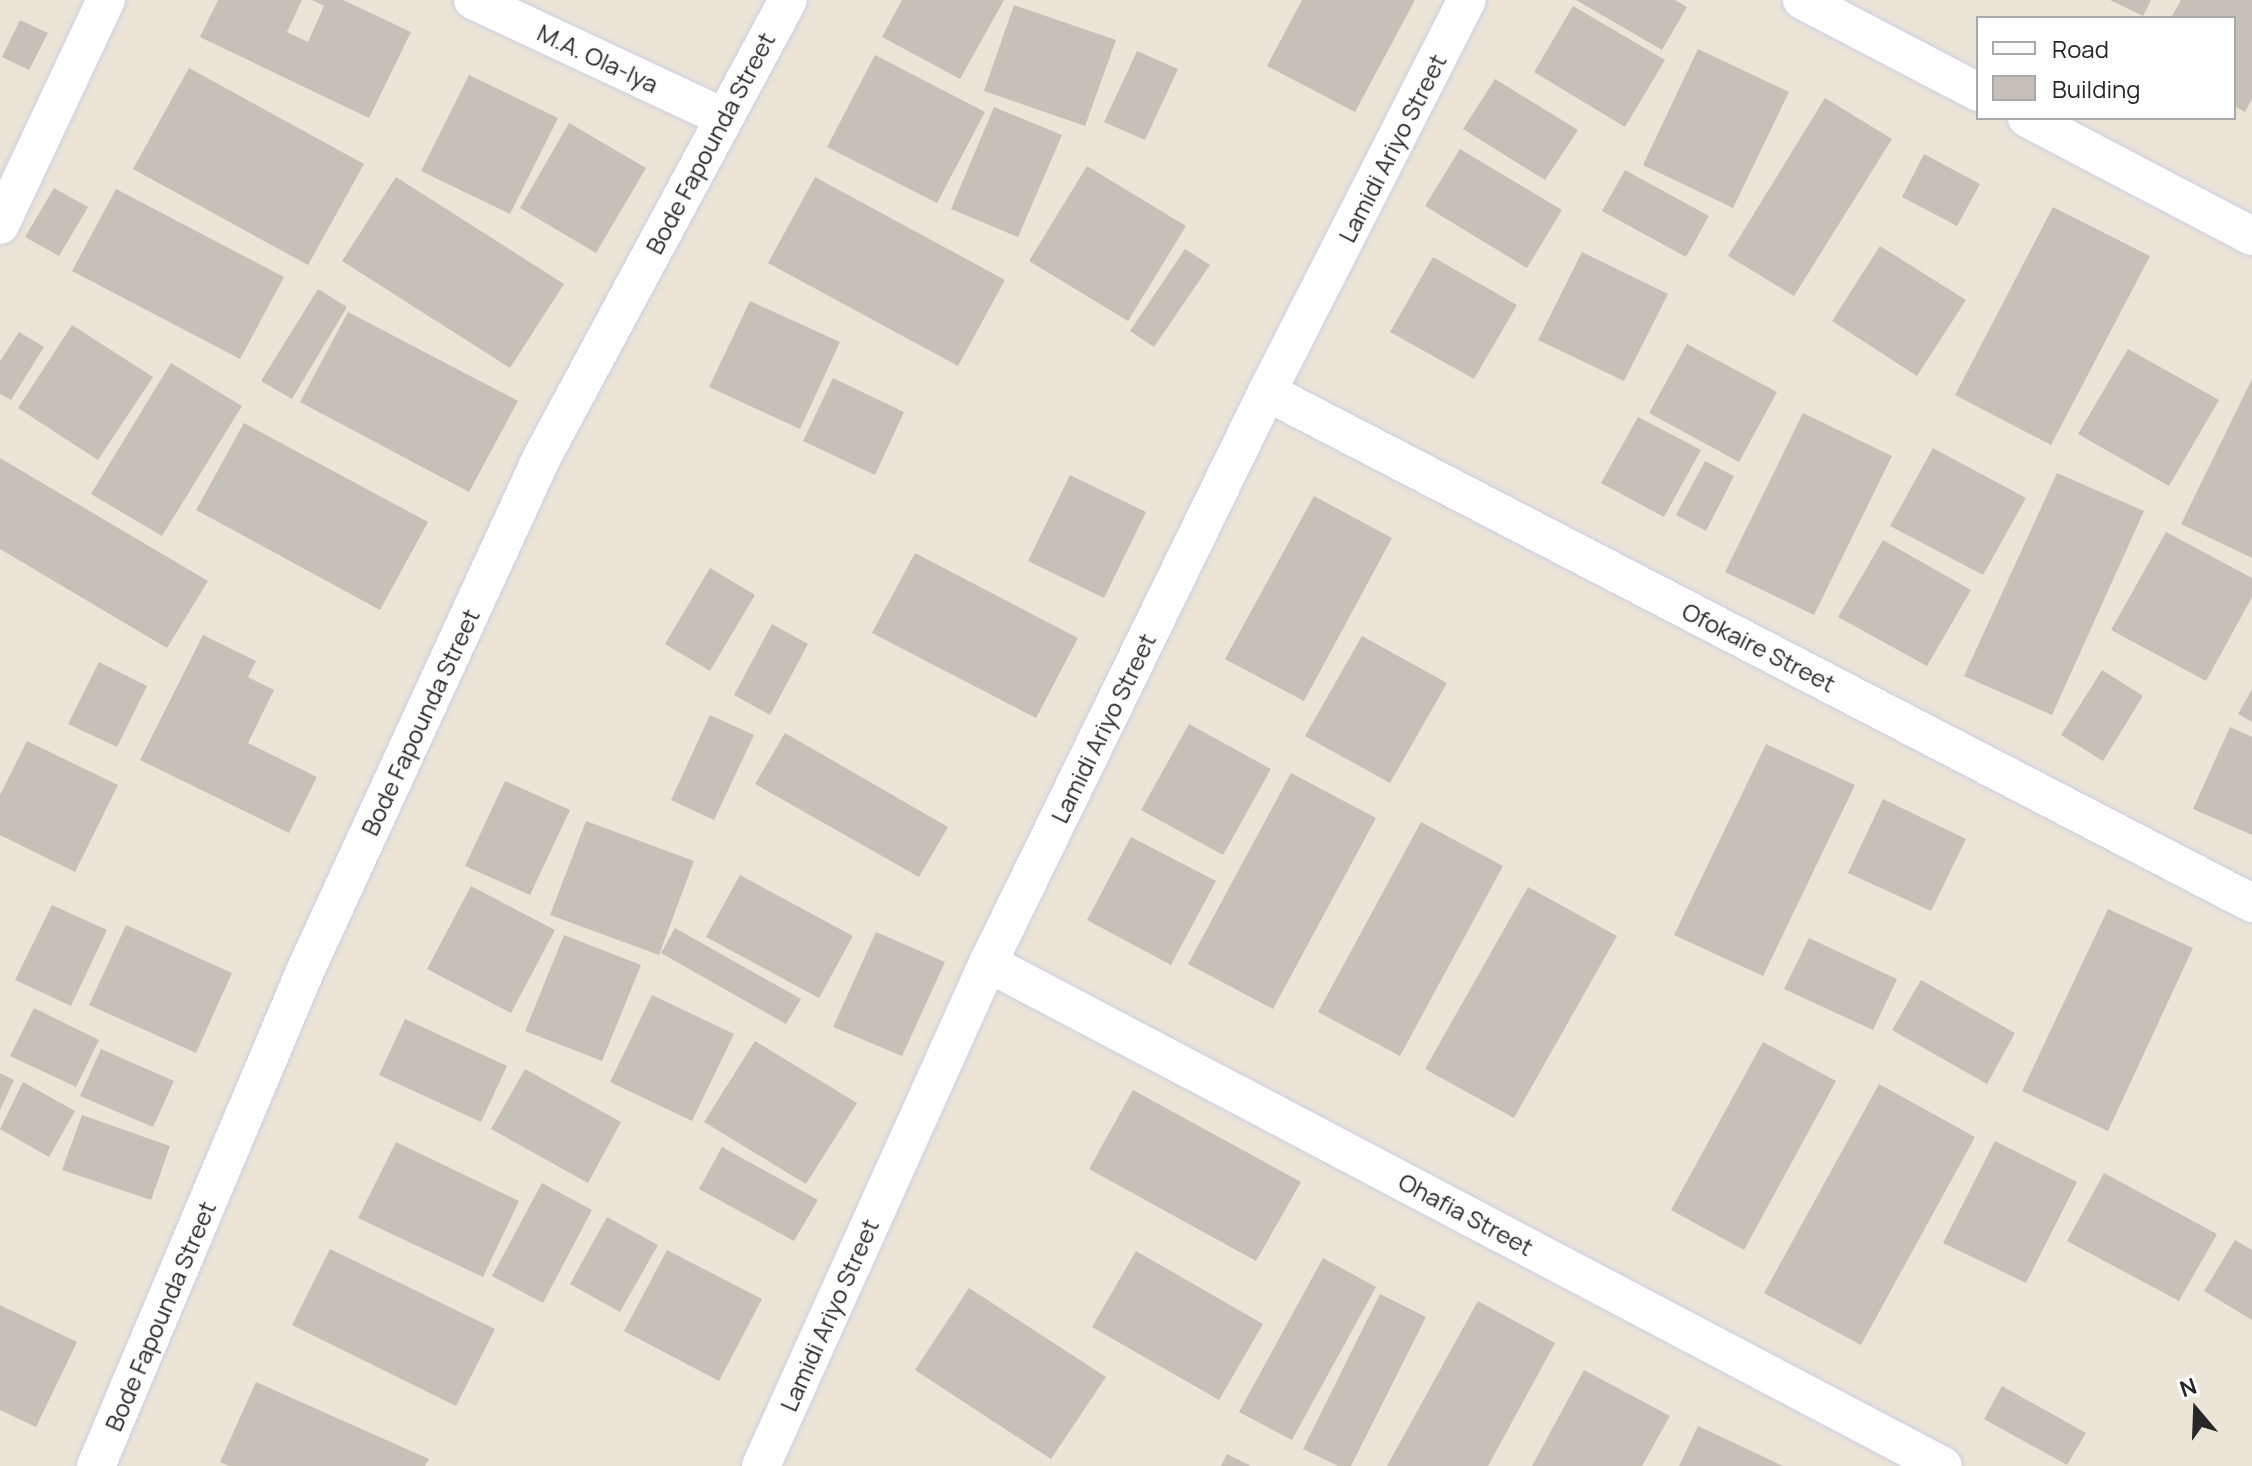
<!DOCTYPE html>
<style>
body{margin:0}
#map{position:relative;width:2252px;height:1466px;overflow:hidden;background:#ebe4d7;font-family:Manrope,sans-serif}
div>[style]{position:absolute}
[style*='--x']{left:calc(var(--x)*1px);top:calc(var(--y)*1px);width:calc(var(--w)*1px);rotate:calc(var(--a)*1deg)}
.building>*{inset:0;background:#c6c1b7}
.roads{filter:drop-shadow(0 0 2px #cdcee1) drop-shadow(0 0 2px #cdcee1)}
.minor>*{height:38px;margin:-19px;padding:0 19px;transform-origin:19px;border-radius:19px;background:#fff}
span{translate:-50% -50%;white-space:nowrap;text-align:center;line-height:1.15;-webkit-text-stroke:6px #fff;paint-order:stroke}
.street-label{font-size:24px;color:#272727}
.legend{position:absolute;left:1976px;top:16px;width:260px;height:104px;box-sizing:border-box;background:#fff;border:2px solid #a9a9a9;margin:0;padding:10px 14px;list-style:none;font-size:24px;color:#272727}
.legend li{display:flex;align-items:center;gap:16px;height:40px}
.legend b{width:40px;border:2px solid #a9a9a9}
.north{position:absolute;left:2156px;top:1370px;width:80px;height:80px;-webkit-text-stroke:6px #fff;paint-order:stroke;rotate:341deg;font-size:22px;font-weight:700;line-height:32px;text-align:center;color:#272727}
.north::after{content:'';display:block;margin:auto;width:28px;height:36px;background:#272727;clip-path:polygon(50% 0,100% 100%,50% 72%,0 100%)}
</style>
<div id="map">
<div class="building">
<div style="clip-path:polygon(218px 0,302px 0,287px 32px,308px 42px,324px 6px,312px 0,343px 0,411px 32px,369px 118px,200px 37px)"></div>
<div style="clip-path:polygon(902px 0,1004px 0,960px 79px,882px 37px)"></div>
<div style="clip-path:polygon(1302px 0,1415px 0,1355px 112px,1267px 66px)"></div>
<div style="clip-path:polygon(1576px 0,1675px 0,1687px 7px,1662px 50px)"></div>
<div style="clip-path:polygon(2110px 0,2151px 0,2143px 16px)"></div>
<div style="clip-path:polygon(2181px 0,2252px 0,2252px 99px,2245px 112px,2234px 106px,2234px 18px,2171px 18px)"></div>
<div style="clip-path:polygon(1014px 5px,1116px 40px,1085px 126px,984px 91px)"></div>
<div style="clip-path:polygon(1573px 6px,1665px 60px,1625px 127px,1534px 72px)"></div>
<div style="clip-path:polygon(20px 20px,48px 33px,29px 70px,2px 57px)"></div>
<div style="clip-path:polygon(1698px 49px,1789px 92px,1733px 208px,1643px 165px)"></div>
<div style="clip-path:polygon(1137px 51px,1178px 69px,1145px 140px,1104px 122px)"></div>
<div style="clip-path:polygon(875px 55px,985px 112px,937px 203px,827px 147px)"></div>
<div style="clip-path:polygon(189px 68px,364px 164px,308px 265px,133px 169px)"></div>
<div style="clip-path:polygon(469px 75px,558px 118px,510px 214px,421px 171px)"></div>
<div style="clip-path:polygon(1495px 79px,1578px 130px,1545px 180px,1463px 129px)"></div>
<div style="clip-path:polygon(1825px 98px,1892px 139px,1794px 296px,1728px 256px)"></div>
<div style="clip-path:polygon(994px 107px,1062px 135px,1018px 237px,951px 209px)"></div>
<div style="clip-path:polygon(569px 123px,646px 168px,596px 253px,520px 208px)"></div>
<div style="clip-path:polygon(1460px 149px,1562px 210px,1527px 268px,1425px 206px)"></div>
<div style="clip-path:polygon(1924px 154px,1980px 184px,1957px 226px,1902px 197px)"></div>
<div style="clip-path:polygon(1087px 166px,1186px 226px,1128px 321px,1029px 261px)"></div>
<div style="clip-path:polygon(1625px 170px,1709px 216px,1686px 257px,1602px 211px)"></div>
<div style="clip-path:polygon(396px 177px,564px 284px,510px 368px,342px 261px)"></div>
<div style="clip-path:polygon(815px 177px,1005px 280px,958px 366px,768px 263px)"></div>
<div style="clip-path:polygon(54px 188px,88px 207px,59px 256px,25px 237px)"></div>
<div style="clip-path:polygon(116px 189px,284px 277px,240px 359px,72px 271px)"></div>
<div style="clip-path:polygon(2053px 207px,2150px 256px,2051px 445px,1955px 395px)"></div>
<div style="clip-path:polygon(1880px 246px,1966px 300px,1917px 376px,1832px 321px)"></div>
<div style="clip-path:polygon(1185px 249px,1210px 265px,1154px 347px,1130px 331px)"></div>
<div style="clip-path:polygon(1582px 252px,1668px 294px,1624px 381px,1538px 340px)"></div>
<div style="clip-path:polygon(1433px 257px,1517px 305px,1474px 379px,1390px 332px)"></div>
<div style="clip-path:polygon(318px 289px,347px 307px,292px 399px,261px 381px)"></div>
<div style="clip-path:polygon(750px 301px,840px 342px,800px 429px,709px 387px)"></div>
<div style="clip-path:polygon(348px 312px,518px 401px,469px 492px,300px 402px)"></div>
<div style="clip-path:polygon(72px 325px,153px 377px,98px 460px,18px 408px)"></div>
<div style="clip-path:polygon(19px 332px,44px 347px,11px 400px,0 394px,0 361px)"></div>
<div style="clip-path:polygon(1687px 344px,1777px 392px,1739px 462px,1649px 413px)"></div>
<div style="clip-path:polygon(2128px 349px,2219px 400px,2169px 486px,2078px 434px)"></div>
<div style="clip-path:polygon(171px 363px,242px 406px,162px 536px,91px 494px)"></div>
<div style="clip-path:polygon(833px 378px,904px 412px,875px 475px,803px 441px)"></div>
<div style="clip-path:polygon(2252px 379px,2252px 558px,2181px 524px)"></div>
<div style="clip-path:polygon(1803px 413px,1892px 456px,1814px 615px,1725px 572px)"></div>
<div style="clip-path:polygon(1638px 417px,1701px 450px,1664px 517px,1601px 483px)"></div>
<div style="clip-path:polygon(244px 423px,428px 522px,380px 610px,196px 510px)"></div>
<div style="clip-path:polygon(1933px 448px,2026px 498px,1983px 575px,1890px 526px)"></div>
<div style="clip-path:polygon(0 458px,208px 581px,167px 648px,0 549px)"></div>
<div style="clip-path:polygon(1705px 461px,1734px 476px,1706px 531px,1676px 515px)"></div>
<div style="clip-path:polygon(2057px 473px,2144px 511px,2052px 715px,1964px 676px)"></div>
<div style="clip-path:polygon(1070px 475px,1146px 512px,1104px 598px,1028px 561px)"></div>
<div style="clip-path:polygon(1314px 496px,1392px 538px,1304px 701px,1225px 659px)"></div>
<div style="clip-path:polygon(2166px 532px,2252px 578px,2252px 597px,2206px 681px,2111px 630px)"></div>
<div style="clip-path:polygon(1883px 540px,1971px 590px,1927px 666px,1838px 617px)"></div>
<div style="clip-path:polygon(915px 553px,1078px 638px,1036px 718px,872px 633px)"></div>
<div style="clip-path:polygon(710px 568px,755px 595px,710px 671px,665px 644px)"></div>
<div style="clip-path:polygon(772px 624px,808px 644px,770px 715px,734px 695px)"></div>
<div style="clip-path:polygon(203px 635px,256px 661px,248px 677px,274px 690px,248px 743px,317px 777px,289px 833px,140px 760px)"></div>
<div style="clip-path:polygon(1362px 636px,1447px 683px,1390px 783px,1305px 736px)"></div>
<div style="clip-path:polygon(99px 662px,147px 686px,117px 747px,68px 724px)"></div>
<div style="clip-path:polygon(2102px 670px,2143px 696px,2103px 761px,2061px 735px)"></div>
<div style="clip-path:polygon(2252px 689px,2252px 722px,2238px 714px)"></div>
<div style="clip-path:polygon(710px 715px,754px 735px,714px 820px,671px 800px)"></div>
<div style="clip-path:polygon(1189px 724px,1271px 769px,1223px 855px,1141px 810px)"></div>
<div style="clip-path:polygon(2230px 727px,2252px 737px,2252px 835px,2193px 809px)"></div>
<div style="clip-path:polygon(785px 733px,948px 827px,919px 877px,755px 784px)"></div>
<div style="clip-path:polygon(27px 741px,118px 785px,75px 872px,0 835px,0 795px)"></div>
<div style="clip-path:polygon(1766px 744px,1855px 785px,1763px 976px,1674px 935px)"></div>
<div style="clip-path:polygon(1291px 773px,1376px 818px,1273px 1009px,1188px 964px)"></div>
<div style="clip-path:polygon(505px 781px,570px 810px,530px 895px,465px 866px)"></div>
<div style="clip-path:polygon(1883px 799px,1966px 839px,1931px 911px,1848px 873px)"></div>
<div style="clip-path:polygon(586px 821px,694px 861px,659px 955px,550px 915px)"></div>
<div style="clip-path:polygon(1421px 822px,1503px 866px,1400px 1056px,1318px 1012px)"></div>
<div style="clip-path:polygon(1131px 837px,1216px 881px,1171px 965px,1087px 920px)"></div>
<div style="clip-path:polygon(740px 875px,853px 936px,819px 998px,706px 937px)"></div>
<div style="clip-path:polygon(471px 886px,555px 930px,511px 1013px,427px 969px)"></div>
<div style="clip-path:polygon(1528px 887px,1617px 936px,1514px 1118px,1425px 1069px)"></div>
<div style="clip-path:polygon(52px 905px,107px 930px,71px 1006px,15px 980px)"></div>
<div style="clip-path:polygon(2108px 909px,2193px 948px,2108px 1131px,2022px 1091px)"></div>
<div style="clip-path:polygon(126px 925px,232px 973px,196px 1053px,89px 1005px)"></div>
<div style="clip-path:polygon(675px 928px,801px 999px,786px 1024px,661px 953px)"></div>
<div style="clip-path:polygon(876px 932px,945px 962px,902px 1056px,833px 1027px)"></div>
<div style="clip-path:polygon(564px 935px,641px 965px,602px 1061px,525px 1031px)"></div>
<div style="clip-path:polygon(1809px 938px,1897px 979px,1873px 1030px,1784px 989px)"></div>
<div style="clip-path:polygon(1921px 980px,2015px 1033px,1987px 1084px,1892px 1030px)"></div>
<div style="clip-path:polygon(652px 995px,734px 1034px,692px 1121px,610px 1082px)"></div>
<div style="clip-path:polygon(34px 1008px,99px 1040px,76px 1087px,10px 1056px)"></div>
<div style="clip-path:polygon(405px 1019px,507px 1066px,481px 1122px,379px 1075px)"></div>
<div style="clip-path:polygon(755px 1041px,857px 1103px,806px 1184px,704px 1122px)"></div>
<div style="clip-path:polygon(1763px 1042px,1836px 1081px,1744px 1250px,1671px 1210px)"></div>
<div style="clip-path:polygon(101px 1049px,174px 1081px,153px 1127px,80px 1096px)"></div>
<div style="clip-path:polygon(525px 1069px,621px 1122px,588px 1183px,491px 1129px)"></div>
<div style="clip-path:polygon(0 1073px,14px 1080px,0 1110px)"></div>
<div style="clip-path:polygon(23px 1082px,75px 1111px,49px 1157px,0 1129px)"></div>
<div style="clip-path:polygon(1879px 1084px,1975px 1137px,1861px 1345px,1764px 1293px)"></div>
<div style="clip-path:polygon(1133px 1090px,1301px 1182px,1256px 1261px,1089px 1169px)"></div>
<div style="clip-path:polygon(82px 1115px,170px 1146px,151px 1200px,62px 1170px)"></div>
<div style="clip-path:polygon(1995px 1141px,2077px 1182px,2026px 1283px,1943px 1243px)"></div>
<div style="clip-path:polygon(396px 1142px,519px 1201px,483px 1277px,358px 1218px)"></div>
<div style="clip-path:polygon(722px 1147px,818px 1200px,794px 1241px,699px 1189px)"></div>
<div style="clip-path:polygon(2104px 1173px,2217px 1234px,2179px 1301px,2067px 1241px)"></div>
<div style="clip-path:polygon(542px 1183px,592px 1210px,543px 1303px,492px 1276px)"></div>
<div style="clip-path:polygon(607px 1217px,658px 1245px,620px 1312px,570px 1284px)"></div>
<div style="clip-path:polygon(2235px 1240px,2252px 1250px,2252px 1320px,2204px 1291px)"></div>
<div style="clip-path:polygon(330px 1249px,495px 1329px,456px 1406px,292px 1325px)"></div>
<div style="clip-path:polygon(667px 1250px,762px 1299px,719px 1381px,624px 1331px)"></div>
<div style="clip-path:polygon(1136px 1251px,1263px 1324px,1219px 1400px,1092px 1327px)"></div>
<div style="clip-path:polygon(1323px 1258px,1376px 1287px,1292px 1440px,1239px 1412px)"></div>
<div style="clip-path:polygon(969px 1288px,1106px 1377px,1051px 1459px,915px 1370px)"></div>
<div style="clip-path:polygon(1380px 1294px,1426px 1317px,1351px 1466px,1338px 1466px,1303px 1449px)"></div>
<div style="clip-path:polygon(1478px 1301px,1555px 1343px,1488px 1466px,1387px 1466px)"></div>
<div style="clip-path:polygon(0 1305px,77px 1342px,36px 1427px,0 1410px)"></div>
<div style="clip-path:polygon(1584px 1370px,1670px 1416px,1642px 1466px,1532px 1466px)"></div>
<div style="clip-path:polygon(256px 1382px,429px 1459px,425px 1466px,229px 1466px,220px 1462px)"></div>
<div style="clip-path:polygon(2002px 1386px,2086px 1433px,2067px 1465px,1984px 1419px)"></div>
<div style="clip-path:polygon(1698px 1426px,1783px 1466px,1679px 1466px)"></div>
<div style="clip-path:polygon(1227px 1454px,1251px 1466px,1221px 1466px)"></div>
</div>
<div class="roads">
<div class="minor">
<div style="--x:473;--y:0;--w:276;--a:25.1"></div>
<div style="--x:1802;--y:0;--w:199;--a:27.6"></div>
<div style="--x:2027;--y:118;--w:254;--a:27.7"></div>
<div style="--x:0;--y:225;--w:249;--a:-64.8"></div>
<div style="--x:1267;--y:392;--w:1110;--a:27.42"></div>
<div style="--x:988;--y:963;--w:1079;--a:27.78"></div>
<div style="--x:96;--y:1466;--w:540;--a:-67.09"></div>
<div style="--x:306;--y:969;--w:564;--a:-65.25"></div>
<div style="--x:542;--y:457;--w:519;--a:-61.71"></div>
<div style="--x:761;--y:1466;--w:552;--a:-65.71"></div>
<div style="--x:988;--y:963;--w:636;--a:-63.96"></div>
<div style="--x:1267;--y:392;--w:440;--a:-63"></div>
</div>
</div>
<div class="street-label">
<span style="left:598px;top:58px;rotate:25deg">M.A. Ola-Iya</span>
<span style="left:710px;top:143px;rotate:-62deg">Bode Fapounda Street</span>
<span style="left:1392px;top:148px;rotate:-63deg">Lamidi Ariyo Street</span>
<span style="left:1759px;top:647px;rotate:27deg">Ofokaire Street</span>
<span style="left:420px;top:722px;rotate:-65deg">Bode Fapounda Street</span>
<span style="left:1103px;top:728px;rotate:-64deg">Lamidi Ariyo Street</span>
<span style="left:1466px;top:1214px;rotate:28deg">Ohafia Street</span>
<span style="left:829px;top:1315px;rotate:-66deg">Lamidi Ariyo Street</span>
<span style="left:160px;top:1316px;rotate:-67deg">Bode Fapounda Street</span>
</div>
<ul class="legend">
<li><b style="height:10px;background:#fff"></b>Road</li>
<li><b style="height:22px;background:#c6c1b7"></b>Building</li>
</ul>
<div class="north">N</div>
</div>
